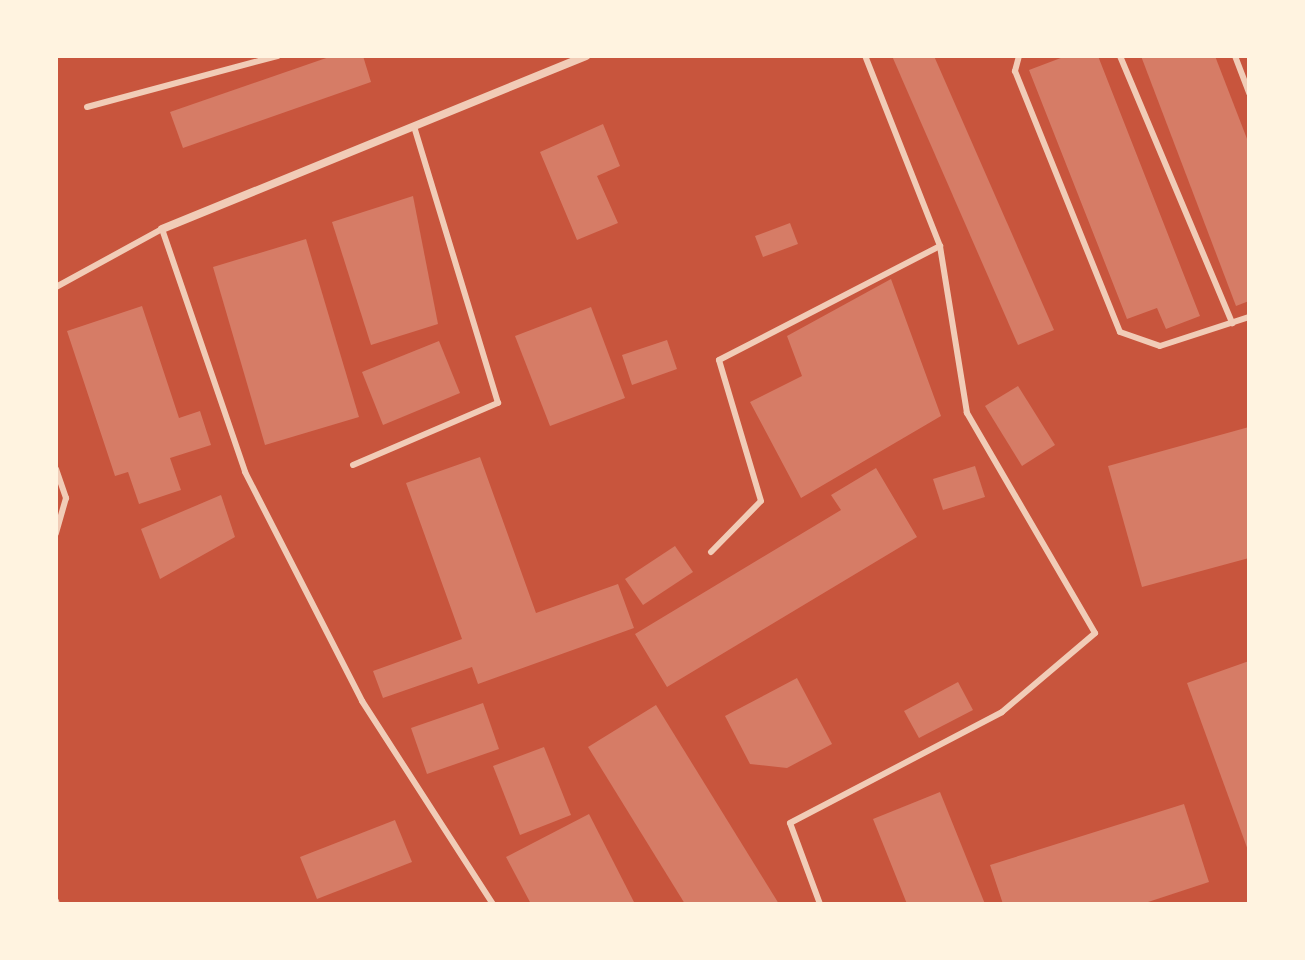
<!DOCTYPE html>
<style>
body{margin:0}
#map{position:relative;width:1305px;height:960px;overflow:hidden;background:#c8553d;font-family:Montserrat,sans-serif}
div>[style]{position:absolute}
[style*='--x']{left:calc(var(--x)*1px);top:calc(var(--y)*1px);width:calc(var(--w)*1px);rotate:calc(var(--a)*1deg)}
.building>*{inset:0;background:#d67c66}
.service>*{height:6px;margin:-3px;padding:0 3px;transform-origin:3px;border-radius:3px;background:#f1ccb7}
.minor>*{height:8px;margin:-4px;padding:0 4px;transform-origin:4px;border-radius:4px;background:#f1ccb7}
span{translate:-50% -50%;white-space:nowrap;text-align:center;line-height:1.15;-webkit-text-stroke:8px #fff3e0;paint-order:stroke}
.frame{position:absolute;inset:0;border:58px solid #fff3e0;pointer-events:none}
</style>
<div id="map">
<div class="building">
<div style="clip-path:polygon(332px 56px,363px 56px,371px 82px,183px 148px,170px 112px)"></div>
<div style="clip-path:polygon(892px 56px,934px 56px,1054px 330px,1018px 345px)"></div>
<div style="clip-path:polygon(1066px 56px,1098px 56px,1200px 316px,1166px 329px,1157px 308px,1127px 319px,1029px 70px)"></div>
<div style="clip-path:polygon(1141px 56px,1215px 56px,1249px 144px,1249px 301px,1236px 306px)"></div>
<div style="clip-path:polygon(603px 124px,620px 166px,597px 176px,618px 223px,577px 240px,540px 152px)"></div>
<div style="clip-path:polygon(413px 196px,438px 324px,371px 345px,332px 222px)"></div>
<div style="clip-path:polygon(790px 223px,798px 244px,763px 257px,755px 236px)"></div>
<div style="clip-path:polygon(306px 239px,359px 417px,265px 445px,213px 267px)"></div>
<div style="clip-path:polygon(891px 279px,941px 416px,801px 498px,750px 402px,802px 376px,787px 336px)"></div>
<div style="clip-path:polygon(142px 306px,179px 418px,200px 411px,211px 445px,170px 458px,181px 490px,139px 504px,128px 472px,115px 476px,67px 331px)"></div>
<div style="clip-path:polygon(591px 307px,625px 398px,550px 426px,515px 336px)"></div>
<div style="clip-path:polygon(667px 340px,677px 369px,632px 385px,622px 355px)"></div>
<div style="clip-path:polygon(439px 341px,460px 393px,383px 425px,362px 372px)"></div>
<div style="clip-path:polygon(1018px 386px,1055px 445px,1022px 466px,985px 406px)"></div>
<div style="clip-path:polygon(1249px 427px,1249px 558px,1142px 587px,1108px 466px)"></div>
<div style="clip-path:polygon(480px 457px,536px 613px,618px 584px,634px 628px,478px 684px,472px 667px,383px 698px,373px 671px,462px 639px,406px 483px)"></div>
<div style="clip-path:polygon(975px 466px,985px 497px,943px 510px,933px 479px)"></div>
<div style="clip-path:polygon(876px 468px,917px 537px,667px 687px,635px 634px,841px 510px,831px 495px)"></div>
<div style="clip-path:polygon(221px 495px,235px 537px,160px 579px,141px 529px)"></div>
<div style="clip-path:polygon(675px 546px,693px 572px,643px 605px,625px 579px)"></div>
<div style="clip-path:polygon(1249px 661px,1249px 853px,1187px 683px)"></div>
<div style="clip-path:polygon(797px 678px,832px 744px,787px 768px,750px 764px,725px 716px)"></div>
<div style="clip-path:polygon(958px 682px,973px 710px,919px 738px,904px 711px)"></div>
<div style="clip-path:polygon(483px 703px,499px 749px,427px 774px,411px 728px)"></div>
<div style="clip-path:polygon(656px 705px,779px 904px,685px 904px,588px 747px)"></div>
<div style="clip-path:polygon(544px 747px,571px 815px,520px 835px,493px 766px)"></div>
<div style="clip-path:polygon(940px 792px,985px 904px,907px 904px,873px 819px)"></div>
<div style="clip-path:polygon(1184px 804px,1209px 882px,1142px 904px,1003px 904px,990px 865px)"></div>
<div style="clip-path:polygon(589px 814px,635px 904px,531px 904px,506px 857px)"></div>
<div style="clip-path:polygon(395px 820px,412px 862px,317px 899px,300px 857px)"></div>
</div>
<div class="service">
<div style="--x:1019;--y:56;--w:16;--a:105"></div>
<div style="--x:1015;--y:71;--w:281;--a:68.1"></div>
<div style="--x:1120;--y:332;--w:42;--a:19.3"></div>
<div style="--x:1160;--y:346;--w:94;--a:-18"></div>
<div style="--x:1120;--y:56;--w:290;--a:67.2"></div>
<div style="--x:1235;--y:56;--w:40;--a:69"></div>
<div style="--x:87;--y:107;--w:198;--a:-15"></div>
<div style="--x:56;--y:287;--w:121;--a:-28.7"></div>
<div style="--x:162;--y:229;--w:257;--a:71.1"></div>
<div style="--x:245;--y:472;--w:257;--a:62.9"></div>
<div style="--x:362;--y:701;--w:242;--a:57.2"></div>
<div style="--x:353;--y:465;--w:158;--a:-23.2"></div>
<div style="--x:498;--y:403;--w:289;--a:-106.9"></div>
<div style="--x:56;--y:469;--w:31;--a:71"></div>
<div style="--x:66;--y:498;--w:37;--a:106"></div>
<div style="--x:711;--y:552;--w:71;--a:-45.6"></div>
<div style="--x:761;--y:501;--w:147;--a:-106.6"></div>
<div style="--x:719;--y:360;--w:249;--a:-27.3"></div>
<div style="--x:940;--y:246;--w:204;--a:-111.5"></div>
<div style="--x:56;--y:901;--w:3;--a:72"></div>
<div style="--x:820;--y:904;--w:86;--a:-110.3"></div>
<div style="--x:790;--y:823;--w:239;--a:-27.6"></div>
<div style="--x:1002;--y:712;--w:122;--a:-40.3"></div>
<div style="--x:1095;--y:633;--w:255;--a:-120.2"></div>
<div style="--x:967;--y:413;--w:169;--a:-99.2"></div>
</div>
<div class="minor">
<div style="--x:162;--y:229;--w:458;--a:-22.2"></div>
</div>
<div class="frame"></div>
</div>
